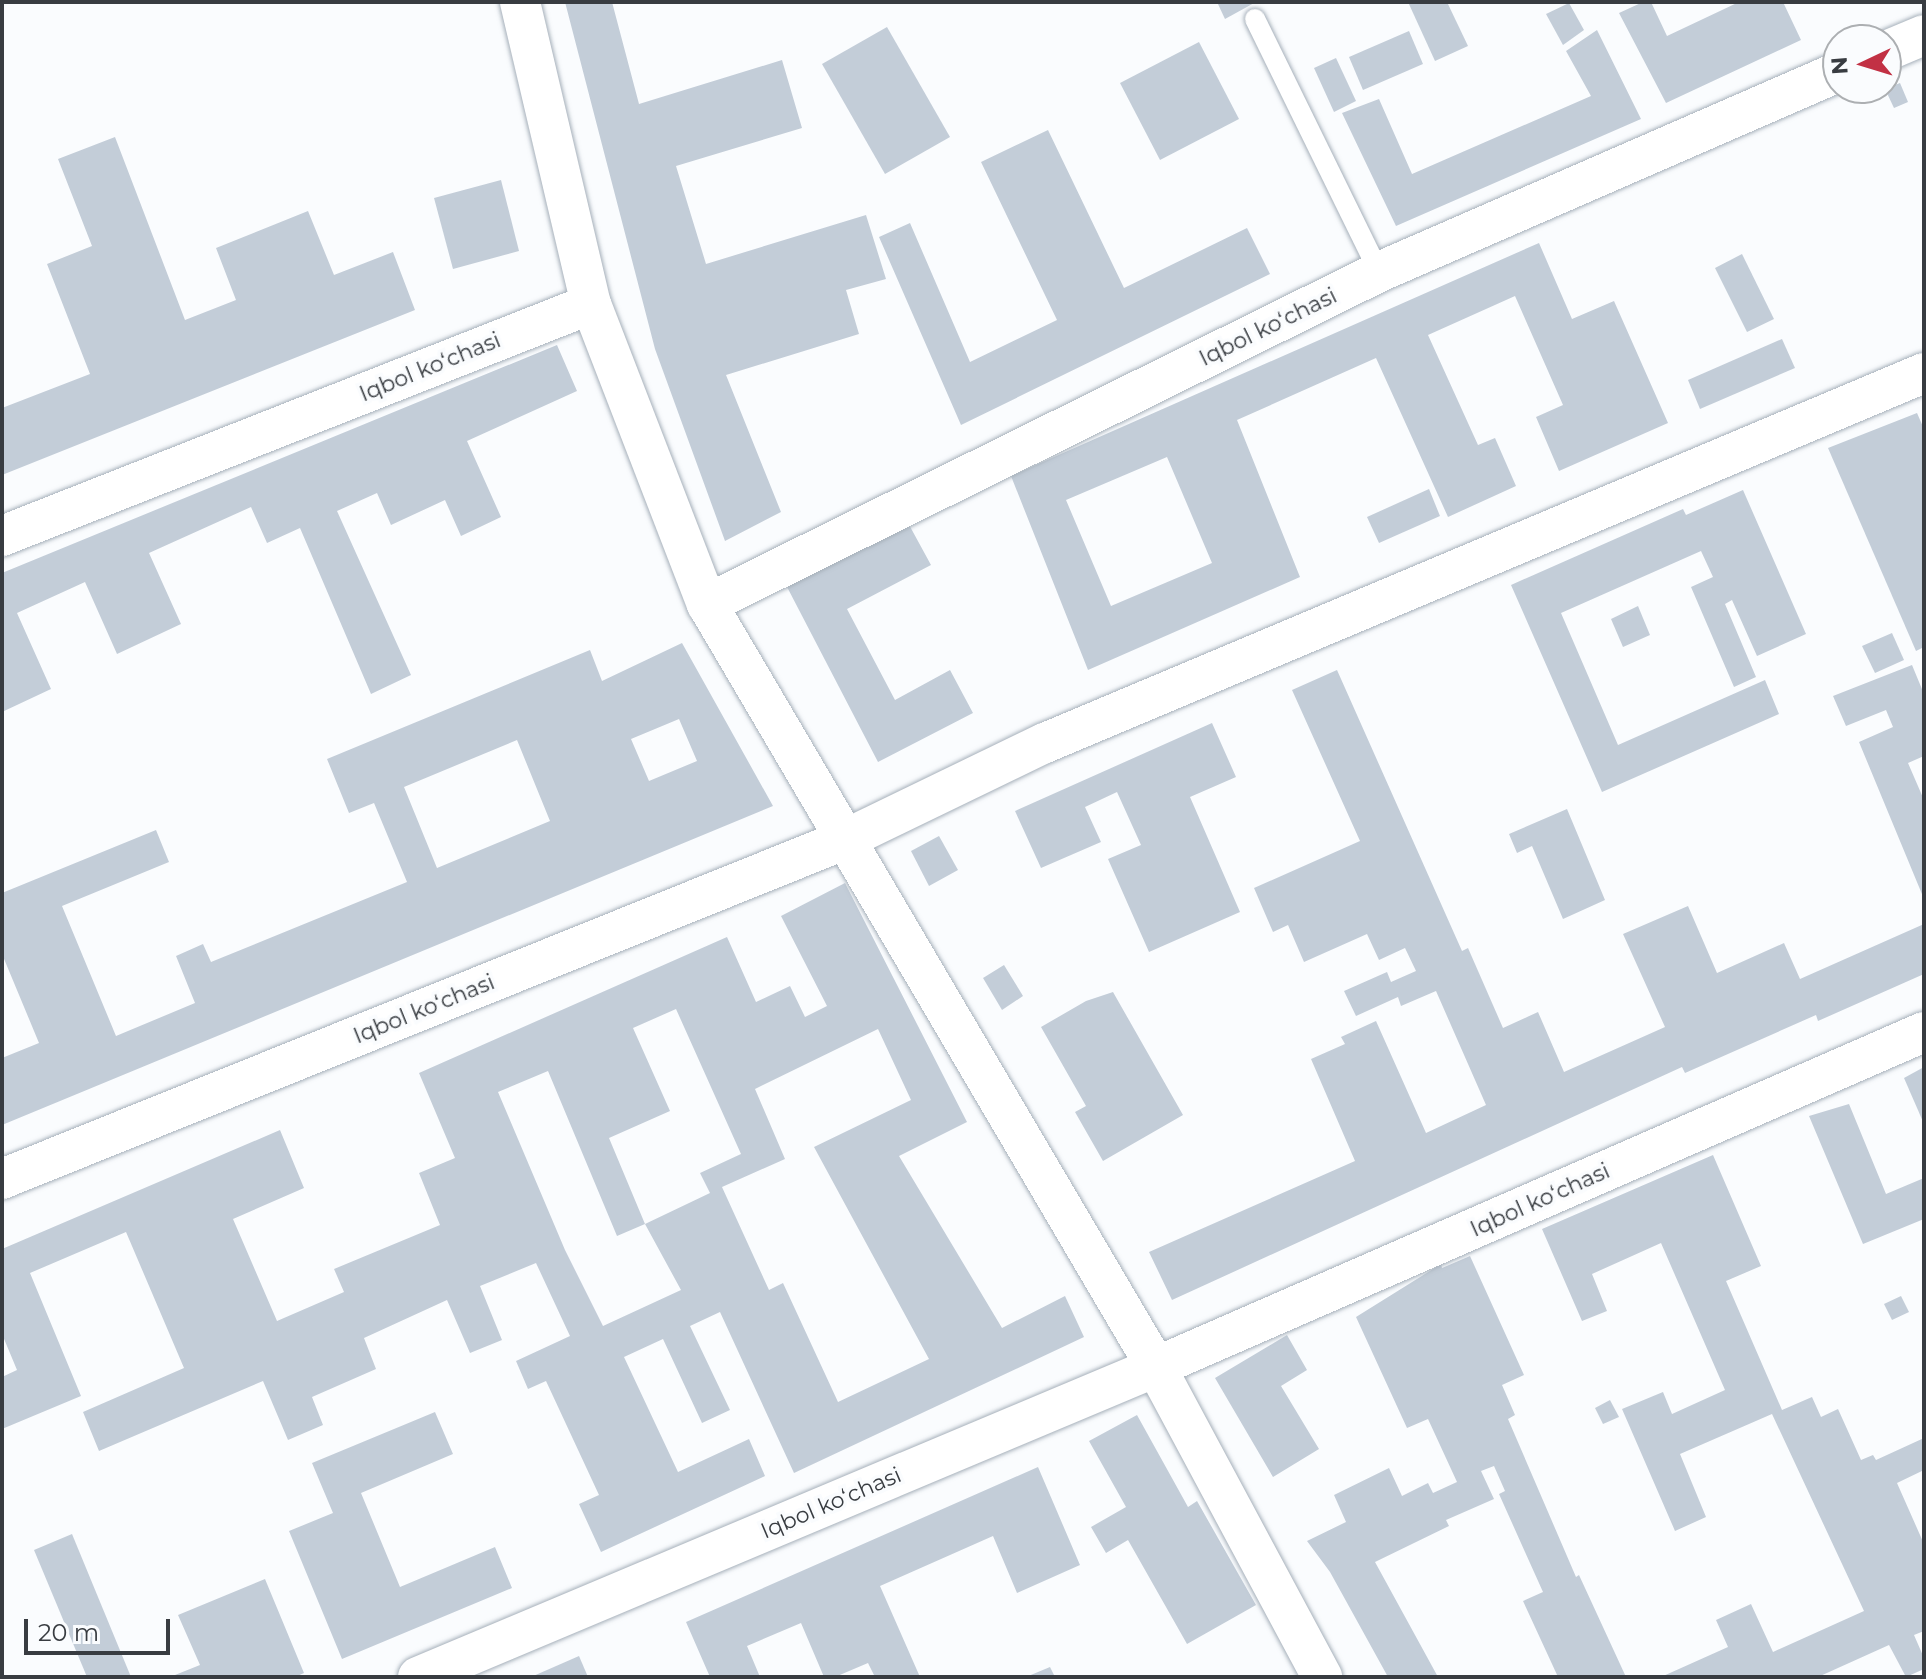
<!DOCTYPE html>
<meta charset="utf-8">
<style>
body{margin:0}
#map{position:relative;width:1926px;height:1679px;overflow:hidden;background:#fafcfe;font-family:Montserrat,sans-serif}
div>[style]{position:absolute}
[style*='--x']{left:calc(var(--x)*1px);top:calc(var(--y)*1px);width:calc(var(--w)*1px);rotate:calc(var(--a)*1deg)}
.building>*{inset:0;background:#c3cdd8}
.roads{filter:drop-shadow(0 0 2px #a6b0ba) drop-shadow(0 0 2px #a6b0ba)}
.service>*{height:20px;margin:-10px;padding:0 10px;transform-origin:10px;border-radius:10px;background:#fff}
.minor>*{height:40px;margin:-20px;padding:0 20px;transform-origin:20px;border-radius:20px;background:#fff}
span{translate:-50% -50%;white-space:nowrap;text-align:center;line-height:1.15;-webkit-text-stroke:7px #fafcfe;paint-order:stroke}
.street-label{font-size:22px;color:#383c41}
.frame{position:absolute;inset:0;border:4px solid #383c41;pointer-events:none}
.north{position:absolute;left:1822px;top:24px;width:80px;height:80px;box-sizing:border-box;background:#fafcfe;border:2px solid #acafb2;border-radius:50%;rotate:266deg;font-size:22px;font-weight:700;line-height:32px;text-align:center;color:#383c41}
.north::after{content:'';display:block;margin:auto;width:28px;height:36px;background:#c23144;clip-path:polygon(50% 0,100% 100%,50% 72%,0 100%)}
.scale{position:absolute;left:24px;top:1619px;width:146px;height:36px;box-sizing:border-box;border:4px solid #383c41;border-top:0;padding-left:10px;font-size:24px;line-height:28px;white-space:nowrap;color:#383c41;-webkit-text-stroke:6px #fafcfe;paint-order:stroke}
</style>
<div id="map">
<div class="building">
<div style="clip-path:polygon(565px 2px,612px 2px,639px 104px,782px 60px,802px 128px,676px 166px,706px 264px,866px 215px,886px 279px,846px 290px,859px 334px,726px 375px,781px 512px,725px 541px,655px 349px)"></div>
<div style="clip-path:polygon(1217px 2px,1256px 2px,1225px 19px)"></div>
<div style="clip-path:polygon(1408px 2px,1447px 2px,1468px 46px,1435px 61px)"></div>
<div style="clip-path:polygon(1643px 2px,1651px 2px,1667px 36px,1739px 2px,1783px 2px,1801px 40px,1666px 103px,1619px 13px)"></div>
<div style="clip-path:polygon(1569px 3px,1584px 30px,1563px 45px,1546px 14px)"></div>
<div style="clip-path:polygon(887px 27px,950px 137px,885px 174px,822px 64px)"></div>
<div style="clip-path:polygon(1597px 30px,1641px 119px,1396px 226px,1342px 113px,1379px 99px,1412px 174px,1591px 96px,1566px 51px)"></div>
<div style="clip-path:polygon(1409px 31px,1423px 64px,1363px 90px,1349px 57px)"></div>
<div style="clip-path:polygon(1199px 42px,1239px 119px,1160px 160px,1120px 83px)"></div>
<div style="clip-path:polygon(1336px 58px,1356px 101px,1334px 112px,1314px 68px)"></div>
<div style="clip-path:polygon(1900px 83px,1908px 102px,1894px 108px,1885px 89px)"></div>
<div style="clip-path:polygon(1048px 130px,1124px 288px,1247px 228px,1270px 274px,961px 425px,879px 237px,910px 223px,970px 362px,1057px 320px,981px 162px)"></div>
<div style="clip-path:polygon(115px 137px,185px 320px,236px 300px,216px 248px,308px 211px,334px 275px,393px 252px,415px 310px,2px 475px,2px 408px,90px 374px,47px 264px,92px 246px,58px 159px)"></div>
<div style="clip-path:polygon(501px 180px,519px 251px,453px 269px,434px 198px)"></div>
<div style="clip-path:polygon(evenodd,1539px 243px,1572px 319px,1614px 301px,1668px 423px,1559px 471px,1536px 417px,1563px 405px,1515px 296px,1428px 335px,1478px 445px,1495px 438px,1516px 486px,1448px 517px,1376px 358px,1237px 420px,1300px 577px,1088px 670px,1011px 476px,1539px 243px,1167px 457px,1212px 563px,1111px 606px,1066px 500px,1167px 457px)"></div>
<div style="clip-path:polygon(1742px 254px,1774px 319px,1747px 332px,1715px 268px)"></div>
<div style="clip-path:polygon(1782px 339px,1795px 368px,1700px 409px,1688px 380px)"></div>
<div style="clip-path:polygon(557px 345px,577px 391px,467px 441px,501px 517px,461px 536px,445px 500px,391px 525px,377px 493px,337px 511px,411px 675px,371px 694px,300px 528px,267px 543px,251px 507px,149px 553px,181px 624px,117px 654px,85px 582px,17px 613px,51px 689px,2px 712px,2px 573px)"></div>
<div style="clip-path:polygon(1917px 413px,1924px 429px,1924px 647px,1916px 651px,1828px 448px)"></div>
<div style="clip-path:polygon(1429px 489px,1440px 516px,1379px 543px,1367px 517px)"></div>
<div style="clip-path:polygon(1743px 490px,1806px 634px,1757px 656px,1732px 600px,1725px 604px,1756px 677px,1734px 687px,1691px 587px,1713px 577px,1701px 551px,1561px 613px,1618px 745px,1765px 680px,1779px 714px,1602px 792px,1511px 585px,1683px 509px,1686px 515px)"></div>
<div style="clip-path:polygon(907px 521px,931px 565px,847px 609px,895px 700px,950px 670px,973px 713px,878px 762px,786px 585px)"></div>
<div style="clip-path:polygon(1638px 606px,1650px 635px,1623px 647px,1611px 619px)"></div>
<div style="clip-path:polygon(1892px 633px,1904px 660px,1875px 673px,1862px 646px)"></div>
<div style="clip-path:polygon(evenodd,682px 643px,773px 806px,2px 1125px,2px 1058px,39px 1043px,2px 954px,2px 893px,156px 830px,169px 862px,62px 906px,116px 1036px,195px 1003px,176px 956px,203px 944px,211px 962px,407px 882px,374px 803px,349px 813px,327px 759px,590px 650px,602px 681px,682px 643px,679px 719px,697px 761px,649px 781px,631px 739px,679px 719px,682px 643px,517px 740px,550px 821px,437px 868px,404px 787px,517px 740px)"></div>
<div style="clip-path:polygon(1912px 665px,1924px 694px,1924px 756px,1908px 763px,1924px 800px,1924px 899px,1859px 742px,1893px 727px,1886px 710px,1846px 726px,1833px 696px)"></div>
<div style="clip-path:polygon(1337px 670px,1462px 951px,1468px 948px,1503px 1028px,1538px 1012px,1564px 1072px,1665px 1027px,1623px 934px,1688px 906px,1717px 973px,1784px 943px,1800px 979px,1924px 924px,1924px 974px,1818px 1021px,1816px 1015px,1685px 1073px,1682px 1067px,1172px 1300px,1149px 1252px,1355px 1161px,1311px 1059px,1345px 1044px,1341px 1037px,1376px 1021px,1426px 1133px,1486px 1105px,1436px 991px,1401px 1006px,1398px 997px,1356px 1016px,1344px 991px,1387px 972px,1391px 982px,1416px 971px,1405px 948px,1379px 960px,1367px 934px,1304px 962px,1288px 925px,1273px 932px,1254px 888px,1360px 841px,1292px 690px)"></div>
<div style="clip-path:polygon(1212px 723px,1236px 777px,1190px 797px,1240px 912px,1149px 952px,1108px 859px,1141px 845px,1117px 792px,1085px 807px,1101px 842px,1041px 868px,1015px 811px)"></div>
<div style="clip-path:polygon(1567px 809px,1605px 900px,1563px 919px,1532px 846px,1517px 853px,1509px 834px)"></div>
<div style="clip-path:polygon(939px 836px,958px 870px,929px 886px,911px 851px)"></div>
<div style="clip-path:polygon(evenodd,845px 883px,967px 1122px,899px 1156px,1002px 1328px,1065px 1296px,1084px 1337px,794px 1473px,720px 1312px,690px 1326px,730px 1410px,702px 1423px,663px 1339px,624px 1357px,678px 1472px,749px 1439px,765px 1476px,601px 1552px,579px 1504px,599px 1495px,546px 1381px,528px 1389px,516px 1361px,570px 1336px,536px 1263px,480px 1286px,502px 1340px,470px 1353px,447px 1300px,364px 1338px,376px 1369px,312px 1397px,323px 1425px,288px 1440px,263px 1381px,99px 1451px,83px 1412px,184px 1368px,126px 1232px,30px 1273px,81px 1396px,2px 1429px,2px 1377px,17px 1370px,2px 1334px,2px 1249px,280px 1130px,304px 1188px,233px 1219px,277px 1321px,344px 1292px,334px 1269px,440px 1225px,419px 1173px,455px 1158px,419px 1073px,727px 937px,756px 1002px,790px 986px,805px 1017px,827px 1006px,781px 916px,845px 883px,676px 1009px,741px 1154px,700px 1173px,710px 1193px,645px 1224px,681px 1290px,603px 1326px,565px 1250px,498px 1092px,548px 1071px,617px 1236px,645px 1224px,609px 1138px,670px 1111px,633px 1028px,676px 1009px,845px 883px,878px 1029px,911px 1100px,814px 1147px,929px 1359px,838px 1402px,783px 1283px,769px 1290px,722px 1187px,785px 1159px,755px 1089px,878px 1029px)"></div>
<div style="clip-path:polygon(1004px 965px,1023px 996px,1002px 1010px,983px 978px)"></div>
<div style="clip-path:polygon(1113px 992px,1183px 1115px,1103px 1161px,1075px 1112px,1086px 1106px,1041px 1027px,1086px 1001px)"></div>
<div style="clip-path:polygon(1924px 1067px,1924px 1124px,1904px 1078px)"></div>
<div style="clip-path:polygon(1849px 1104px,1886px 1194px,1924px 1178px,1924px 1219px,1863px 1244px,1809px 1116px)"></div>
<div style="clip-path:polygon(1713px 1155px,1761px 1266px,1726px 1281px,1782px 1410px,1812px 1397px,1821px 1417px,1838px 1409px,1861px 1460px,1873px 1455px,1876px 1460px,1924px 1438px,1924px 1470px,1897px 1483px,1924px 1544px,1924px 1631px,1914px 1635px,1924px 1658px,1924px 1669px,1906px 1677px,1889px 1645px,1818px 1677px,1661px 1677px,1728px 1647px,1716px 1620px,1751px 1604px,1773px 1652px,1864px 1611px,1772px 1414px,1680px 1454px,1706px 1517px,1675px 1531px,1622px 1409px,1663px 1392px,1672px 1414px,1725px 1390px,1661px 1243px,1592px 1274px,1607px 1311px,1582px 1321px,1542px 1229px)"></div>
<div style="clip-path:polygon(1470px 1256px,1524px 1375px,1502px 1385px,1515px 1415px,1508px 1419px,1576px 1577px,1579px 1575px,1626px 1677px,1558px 1677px,1523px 1601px,1543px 1592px,1499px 1494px,1505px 1491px,1494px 1466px,1481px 1471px,1494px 1499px,1446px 1520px,1449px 1526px,1375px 1562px,1438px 1677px,1388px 1677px,1330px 1572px,1307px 1541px,1346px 1522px,1334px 1495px,1389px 1468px,1402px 1496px,1428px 1483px,1433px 1493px,1457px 1482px,1428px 1419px,1407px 1428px,1356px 1317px,1441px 1264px,1442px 1268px)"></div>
<div style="clip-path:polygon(1901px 1296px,1909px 1312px,1892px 1320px,1884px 1304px)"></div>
<div style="clip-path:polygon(1287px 1335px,1307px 1370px,1281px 1386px,1319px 1449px,1273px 1477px,1215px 1378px)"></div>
<div style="clip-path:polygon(1610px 1400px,1619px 1417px,1603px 1424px,1595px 1408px)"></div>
<div style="clip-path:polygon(435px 1412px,453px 1454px,361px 1493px,400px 1587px,495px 1547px,512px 1588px,342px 1659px,289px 1531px,333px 1513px,312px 1463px)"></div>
<div style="clip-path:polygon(1137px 1415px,1188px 1507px,1197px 1501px,1256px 1605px,1187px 1644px,1128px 1540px,1106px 1553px,1091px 1527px,1126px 1507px,1089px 1441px)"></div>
<div style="clip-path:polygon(1038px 1467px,1080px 1565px,1017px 1593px,993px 1536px,880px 1586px,920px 1677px,875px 1677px,868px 1663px,835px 1677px,824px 1677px,801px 1623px,747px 1646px,760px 1677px,710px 1677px,686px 1622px)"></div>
<div style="clip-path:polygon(72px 1534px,131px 1677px,87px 1677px,34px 1550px)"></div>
<div style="clip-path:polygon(265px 1579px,304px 1673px,295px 1677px,170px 1677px,200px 1665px,178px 1615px)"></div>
<div style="clip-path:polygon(579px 1656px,588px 1677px,531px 1677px)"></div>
<div style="clip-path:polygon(1050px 1667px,1055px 1677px,1026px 1677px)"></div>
</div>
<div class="roads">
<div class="service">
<div style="--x:1255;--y:19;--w:282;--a:63.9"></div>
</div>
<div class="minor">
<div style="--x:520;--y:2;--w:310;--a:76.8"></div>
<div style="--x:591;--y:304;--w:322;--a:68.9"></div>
<div style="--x:707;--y:604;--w:885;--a:59.52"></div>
<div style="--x:1156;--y:1367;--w:352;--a:61.8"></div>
<div style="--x:1886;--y:51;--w:41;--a:-22.8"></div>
<div style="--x:2;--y:536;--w:633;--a:-21.5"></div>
<div style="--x:707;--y:604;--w:750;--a:-26.29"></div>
<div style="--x:1379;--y:272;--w:501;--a:-23.54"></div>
<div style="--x:2;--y:1179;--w:910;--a:-21.94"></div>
<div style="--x:846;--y:839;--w:221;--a:-25.8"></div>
<div style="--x:1045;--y:743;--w:954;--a:-22.83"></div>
<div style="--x:418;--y:1677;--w:800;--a:-22.79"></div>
<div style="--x:1156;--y:1367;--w:838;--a:-23.57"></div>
</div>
</div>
<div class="street-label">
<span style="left:1268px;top:327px;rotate:-26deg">Iqbol koʻchasi</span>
<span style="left:430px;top:367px;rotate:-22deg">Iqbol koʻchasi</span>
<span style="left:424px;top:1009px;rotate:-22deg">Iqbol koʻchasi</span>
<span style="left:1540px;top:1200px;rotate:-24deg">Iqbol koʻchasi</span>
<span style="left:831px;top:1503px;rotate:-23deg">Iqbol koʻchasi</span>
</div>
<div class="frame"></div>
<div class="north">N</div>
<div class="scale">20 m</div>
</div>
